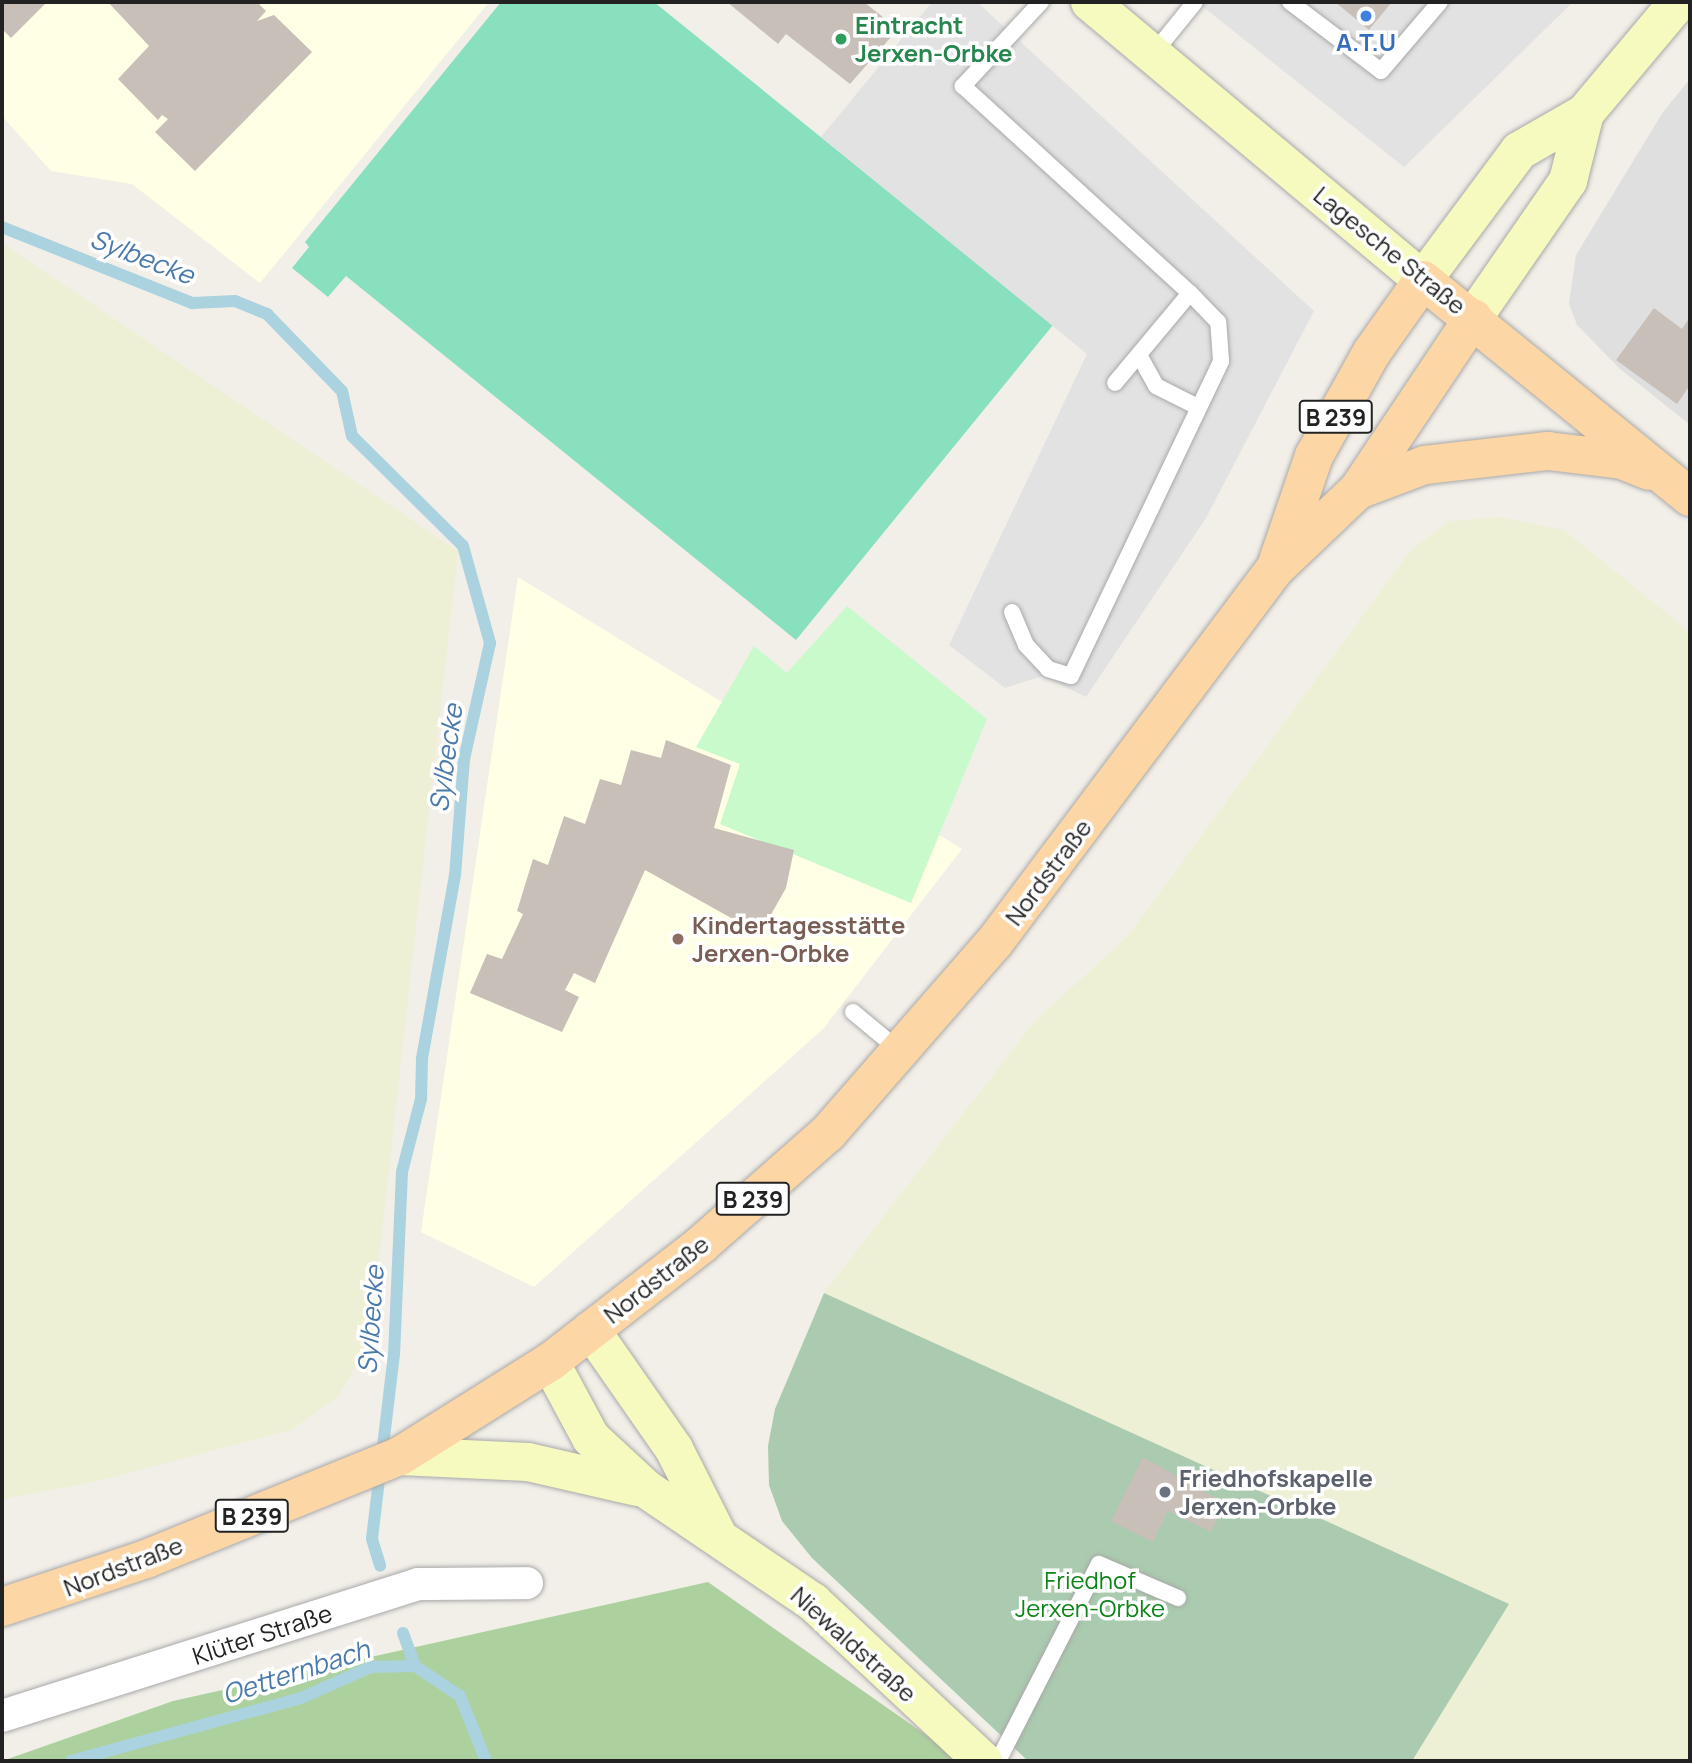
<!DOCTYPE html>
<meta charset="utf-8">
<style>
body{margin:0}
#map{position:relative;width:1692px;height:1763px;overflow:hidden;background:#f2efe9;font-family:Manrope,sans-serif}
div>[style]{position:absolute}
[style*='--x']{left:calc(var(--x)*1px);top:calc(var(--y)*1px);width:calc(var(--w)*1px);rotate:calc(var(--a)*1deg)}
.residential>*{inset:0;background:#e0dfdf}
.education>*{inset:0;background:#ffffe5}
.farmland>*{inset:0;background:#eef0d5}
.forest>*{inset:0;background:#add19e}
.cemetery>*{inset:0;background:#aacbaf}
.park>*{inset:0;background:#c8facc}
.pitch>*{inset:0;background:#88e0be}
.parking>*{inset:0;background:#e2e2e2}
.stream>*{height:12px;margin:-6px;padding:0 6px;transform-origin:6px;border-radius:6px;background:#aad3df}
.building>*{inset:0;background:#c7bfb8}
.roads{filter:drop-shadow(0 0 2px #a9a9a9) drop-shadow(0 0 2px #a9a9a9)}
.lane>*{height:16px;margin:-8px;padding:0 8px;transform-origin:8px;border-radius:8px;background:#fff}
.street>*{height:32px;margin:-16px;padding:0 16px;transform-origin:16px;border-radius:16px;background:#fff}
.secondary>*{height:38px;margin:-19px;padding:0 19px;transform-origin:19px;border-radius:19px;background:#f7fabf}
.primary>*{height:38px;margin:-19px;padding:0 19px;transform-origin:19px;border-radius:19px;background:#fcd6a4}
.dots>*{width:19px;height:19px;translate:-50% -50%;box-sizing:border-box;border:4px solid #fff;border-radius:50%}
span{translate:-50% -50%;white-space:nowrap;text-align:center;line-height:1.15;-webkit-text-stroke:7px #fff;paint-order:stroke}
.shield-label span{padding:2px 5px;background:#fff;border:2px solid;border-radius:5px;-webkit-text-stroke-width:0}
.shield-label{font-size:23px;color:#222;font-weight:700}
.leisure-label{font-size:24px;color:#27864d;font-weight:700}
.left{translate:0 -50%;text-align:left}
.shop-label{font-size:24px;color:#366cbe;font-weight:700}
.street-label{font-size:24px;color:#222}
.education-label{font-size:24px;color:#785e54;font-weight:700}
.worship-label{font-size:24px;color:#5b616d;font-weight:700}
.park-label{font-size:24px;color:#0c8416}
.water-label{font-size:26px;color:#4a7aab;font-style:italic}
.frame{position:absolute;inset:0;border:4px solid #222;pointer-events:none}
</style>
<div id="map">
<div class="residential">
<div style="clip-path:polygon(1690px 79px,1690px 425px,1619px 368px,1577px 325px,1569px 304px,1576px 255px,1663px 112px)"></div>
</div>
<div class="education">
<div style="clip-path:polygon(2px 2px,489px 2px,260px 283px,132px 184px,51px 171px,2px 116px)"></div>
<div style="clip-path:polygon(518px 577px,962px 849px,823px 1029px,534px 1287px,421px 1232px)"></div>
</div>
<div class="farmland">
<div style="clip-path:polygon(2px 243px,458px 551px,370px 1340px,338px 1397px,291px 1430px,94px 1482px,2px 1499px)"></div>
<div style="clip-path:polygon(1499px 517px,1564px 530px,1690px 632px,1690px 1761px,1412px 1761px,1508px 1604px,824px 1293px,1035px 1021px,1128px 936px,1411px 550px,1449px 521px)"></div>
</div>
<div class="forest">
<div style="clip-path:polygon(708px 1582px,963px 1761px,2px 1761px,173px 1701px)"></div>
</div>
<div class="cemetery">
<div style="clip-path:polygon(824px 1293px,1509px 1604px,1412px 1761px,1028px 1761px,812px 1558px,782px 1521px,769px 1485px,768px 1446px,775px 1409px)"></div>
</div>
<div class="park">
<div style="clip-path:polygon(847px 606px,987px 719px,911px 903px,720px 824px,740px 764px,696px 747px,754px 646px,787px 673px)"></div>
</div>
<div class="pitch">
<div style="clip-path:polygon(501px 2px,654px 2px,1053px 325px,796px 640px,346px 276px,328px 297px,292px 268px,309px 247px,305px 242px)"></div>
</div>
<div class="parking">
<div style="clip-path:polygon(932px 2px,977px 2px,1314px 311px,1206px 518px,1086px 697px,1042px 676px,1005px 688px,949px 645px,1087px 354px,821px 137px)"></div>
<div style="clip-path:polygon(1197px 2px,1335px 2px,1369px 30px,1392px 2px,1573px 2px,1404px 167px)"></div>
</div>
<div class="stream">
<div style="--x:2;--y:227;--w:205;--a:21.8"></div>
<div style="--x:192;--y:303;--w:43;--a:-2.7"></div>
<div style="--x:235;--y:301;--w:35;--a:22"></div>
<div style="--x:267;--y:314;--w:107;--a:45.8"></div>
<div style="--x:342;--y:391;--w:46;--a:77.5"></div>
<div style="--x:352;--y:436;--w:156;--a:44.7"></div>
<div style="--x:463;--y:546;--w:101;--a:74.4"></div>
<div style="--x:490;--y:643;--w:119;--a:102.6"></div>
<div style="--x:464;--y:759;--w:116;--a:94.4"></div>
<div style="--x:455;--y:875;--w:187;--a:100.2"></div>
<div style="--x:422;--y:1059;--w:40;--a:91.4"></div>
<div style="--x:421;--y:1099;--w:75;--a:104.6"></div>
<div style="--x:402;--y:1172;--w:182;--a:92.5"></div>
<div style="--x:394;--y:1354;--w:186;--a:96.8"></div>
<div style="--x:372;--y:1539;--w:28;--a:73"></div>
<div style="--x:403;--y:1633;--w:35;--a:70"></div>
<div style="--x:71;--y:1761;--w:238;--a:-15.3"></div>
<div style="--x:301;--y:1698;--w:77;--a:-23.9"></div>
<div style="--x:371;--y:1667;--w:44;--a:-1.3"></div>
<div style="--x:415;--y:1666;--w:54;--a:33.7"></div>
<div style="--x:460;--y:1696;--w:70;--a:68.2"></div>
</div>
<div class="building">
<div style="clip-path:polygon(2px 2px,47px 2px,11px 38px,2px 29px)"></div>
<div style="clip-path:polygon(108px 2px,257px 2px,266px 11px,257px 21px,274px 15px,312px 52px,195px 171px,155px 132px,168px 119px,162px 115px,158px 120px,118px 79px,149px 46px)"></div>
<div style="clip-path:polygon(727px 2px,864px 2px,898px 29px,850px 84px,786px 34px,778px 44px)"></div>
<div style="clip-path:polygon(1335px 2px,1392px 2px,1369px 30px)"></div>
<div style="clip-path:polygon(1654px 308px,1682px 329px,1690px 317px,1690px 385px,1677px 404px,1616px 360px)"></div>
<div style="clip-path:polygon(666px 740px,731px 765px,714px 828px,794px 850px,786px 888px,760px 934px,645px 870px,595px 983px,574px 973px,565px 990px,579px 997px,562px 1032px,470px 993px,487px 954px,502px 959px,523px 914px,517px 911px,533px 859px,548px 865px,564px 816px,585px 824px,600px 779px,621px 785px,631px 750px,661px 758px)"></div>
<div style="clip-path:polygon(1143px 1457px,1225px 1503px,1211px 1532px,1168px 1511px,1153px 1542px,1111px 1521px)"></div>
</div>
<div class="roads">
<div class="lane">
<div style="--x:1041;--y:2;--w:115;--a:132.9"></div>
<div style="--x:963;--y:86;--w:307;--a:42.4"></div>
<div style="--x:1190;--y:293;--w:117;--a:129.8"></div>
<div style="--x:1290;--y:2;--w:114;--a:37.2"></div>
<div style="--x:1381;--y:71;--w:91;--a:-49.5"></div>
<div style="--x:1153;--y:54;--w:67;--a:-51.1"></div>
<div style="--x:1139;--y:355;--w:35;--a:61"></div>
<div style="--x:1156;--y:386;--w:47;--a:26.6"></div>
<div style="--x:1012;--y:612;--w:36;--a:67"></div>
<div style="--x:1026;--y:645;--w:33;--a:47"></div>
<div style="--x:1048;--y:669;--w:24;--a:17"></div>
<div style="--x:1071;--y:676;--w:349;--a:-64.5"></div>
<div style="--x:1221;--y:361;--w:39;--a:-94"></div>
<div style="--x:1218;--y:322;--w:40;--a:-134"></div>
<div style="--x:853;--y:1012;--w:61;--a:39.7"></div>
<div style="--x:998;--y:1761;--w:221;--a:-62.9"></div>
<div style="--x:1099;--y:1564;--w:86;--a:23.3"></div>
</div>
<div class="street">
<div style="--x:2;--y:1716;--w:436;--a:-17.6"></div>
<div style="--x:418;--y:1584;--w:109;--a:-0.5"></div>
</div>
<div class="secondary">
<div style="--x:1090;--y:2;--w:434;--a:39.9"></div>
<div style="--x:1423;--y:280;--w:161;--a:-53.3"></div>
<div style="--x:1519;--y:151;--w:76;--a:-29.9"></div>
<div style="--x:1585;--y:113;--w:145;--a:-50"></div>
<div style="--x:1473;--y:318;--w:167;--a:-55.3"></div>
<div style="--x:1568;--y:181;--w:70;--a:-76"></div>
<div style="--x:591;--y:1330;--w:145;--a:55.1"></div>
<div style="--x:674;--y:1449;--w:95;--a:63.2"></div>
<div style="--x:550;--y:1362;--w:86;--a:61.7"></div>
<div style="--x:591;--y:1438;--w:75;--a:42.8"></div>
<div style="--x:646;--y:1489;--w:202;--a:34.1"></div>
<div style="--x:813;--y:1602;--w:233;--a:43.1"></div>
<div style="--x:400;--y:1456;--w:128;--a:2.7"></div>
<div style="--x:528;--y:1462;--w:112;--a:12.9"></div>
</div>
<div class="primary">
<div style="--x:1358;--y:490;--w:72;--a:-20.5"></div>
<div style="--x:1425;--y:465;--w:124;--a:-6.5"></div>
<div style="--x:1548;--y:451;--w:75;--a:6.9"></div>
<div style="--x:1622;--y:460;--w:29;--a:22"></div>
<div style="--x:1278;--y:561;--w:111;--a:-71.1"></div>
<div style="--x:1314;--y:456;--w:119;--a:-60.9"></div>
<div style="--x:1372;--y:352;--w:88;--a:-54.7"></div>
<div style="--x:1423;--y:280;--w:344;--a:39.1"></div>
<div style="--x:2;--y:1607;--w:152;--a:-18.4"></div>
<div style="--x:146;--y:1559;--w:274;--a:-22.1"></div>
<div style="--x:400;--y:1456;--w:177;--a:-32.1"></div>
<div style="--x:550;--y:1362;--w:192;--a:-37.8"></div>
<div style="--x:702;--y:1244;--w:168;--a:-41.4"></div>
<div style="--x:828;--y:1133;--w:252;--a:-48.9"></div>
<div style="--x:994;--y:943;--w:469;--a:-53.1"></div>
<div style="--x:1276;--y:568;--w:113;--a:-43.6"></div>
<div style="--x:1358;--y:490;--w:207;--a:-56.2"></div>
</div>
</div>
<div class="dots">
<div style="left:1366px;top:16px;background:#3f7fe0"></div>
<div style="left:841px;top:39px;background:#2e9e5b"></div>
<div style="left:678px;top:939px;background:#8d6e63"></div>
<div style="left:1165px;top:1492px;background:#6b7280"></div>
</div>
<div class="shield-label">
<span style="left:1336px;top:417px">B 239</span>
<span style="left:753px;top:1199px">B 239</span>
<span style="left:252px;top:1516px">B 239</span>
</div>
<div class="leisure-label">
<span class="left" style="left:855px;top:39px">Eintracht<br>Jerxen-Orbke</span>
</div>
<div class="shop-label">
<span style="left:1366px;top:42px">A.T.U</span>
</div>
<div class="street-label">
<span style="left:1390px;top:250px;rotate:39deg">Lagesche Straße</span>
<span style="left:1048px;top:872px;rotate:-53deg">Nordstraße</span>
<span style="left:656px;top:1279px;rotate:-38deg">Nordstraße</span>
<span style="left:123px;top:1566px;rotate:-21deg">Nordstraße</span>
<span style="left:262px;top:1634px;rotate:-18deg">Klüter Straße</span>
<span style="left:854px;top:1644px;rotate:42deg">Niewaldstraße</span>
</div>
<div class="education-label">
<span class="left" style="left:692px;top:939px">Kindertagesstätte<br>Jerxen-Orbke</span>
</div>
<div class="worship-label">
<span class="left" style="left:1179px;top:1492px">Friedhofskapelle<br>Jerxen-Orbke</span>
</div>
<div class="park-label">
<span style="left:1090px;top:1594px">Friedhof<br>Jerxen-Orbke</span>
</div>
<div class="water-label">
<span style="left:142px;top:257px;rotate:21deg">Sylbecke</span>
<span style="left:446px;top:758px;rotate:-82deg">Sylbecke</span>
<span style="left:371px;top:1320px;rotate:-86deg">Sylbecke</span>
<span style="left:296px;top:1672px;rotate:-18deg">Oetternbach</span>
</div>
<div class="frame"></div>
</div>
